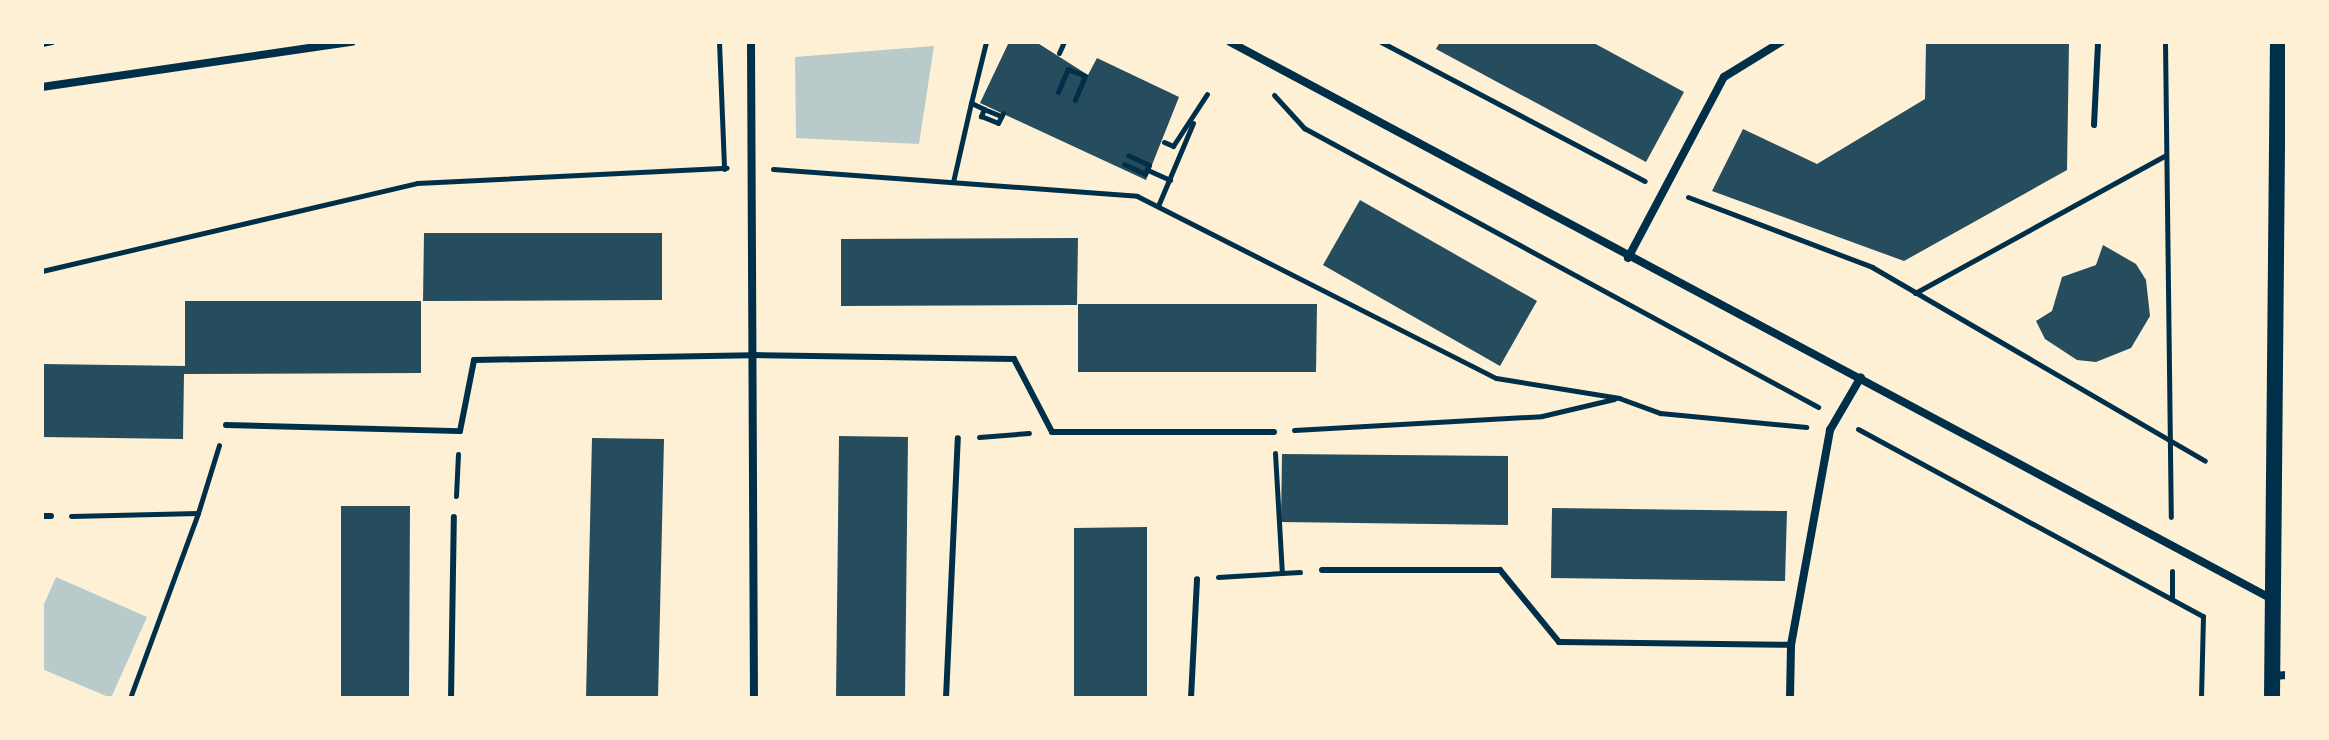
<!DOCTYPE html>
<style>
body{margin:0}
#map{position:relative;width:2329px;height:740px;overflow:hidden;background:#fdf0d5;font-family:"Golos Text",sans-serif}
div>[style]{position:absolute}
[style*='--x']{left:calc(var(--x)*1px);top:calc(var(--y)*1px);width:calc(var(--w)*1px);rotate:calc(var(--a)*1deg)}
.green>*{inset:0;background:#b9caca}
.building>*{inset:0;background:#264d5e}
.path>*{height:5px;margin:-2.5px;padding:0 2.5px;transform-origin:2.5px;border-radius:2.5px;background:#003049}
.service>*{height:6px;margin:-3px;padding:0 3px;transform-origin:3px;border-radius:3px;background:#003049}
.minor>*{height:8px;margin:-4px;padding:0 4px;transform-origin:4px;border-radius:4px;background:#003049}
.secondary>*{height:16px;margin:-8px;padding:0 8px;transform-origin:8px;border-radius:8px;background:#003049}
span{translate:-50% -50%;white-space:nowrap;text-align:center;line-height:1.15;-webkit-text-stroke:8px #fdf0d5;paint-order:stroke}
.frame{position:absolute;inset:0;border:44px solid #fdf0d5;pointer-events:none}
</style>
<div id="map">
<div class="green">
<div style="clip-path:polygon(934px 46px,919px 144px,796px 138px,795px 57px)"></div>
<div style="clip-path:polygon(56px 577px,147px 617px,111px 698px,42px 669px,42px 609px)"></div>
</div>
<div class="building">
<div style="clip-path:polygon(1009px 42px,1036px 42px,1088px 75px,1097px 58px,1179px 97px,1146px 180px,980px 103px)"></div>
<div style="clip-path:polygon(1440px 42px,1592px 42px,1684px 92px,1646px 162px,1436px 49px)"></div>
<div style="clip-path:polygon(1926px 42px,2069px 42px,2067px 170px,1904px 261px,1712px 191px,1743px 129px,1817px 164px,1925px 99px)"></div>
<div style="clip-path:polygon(1360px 200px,1537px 301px,1500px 366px,1323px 265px)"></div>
<div style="clip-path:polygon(424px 233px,662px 233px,662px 300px,423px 301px)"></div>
<div style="clip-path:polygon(1078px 238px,1077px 305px,841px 306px,841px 239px)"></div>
<div style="clip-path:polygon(2103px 245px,2136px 264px,2146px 280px,2150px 316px,2131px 348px,2096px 362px,2077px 360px,2045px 339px,2036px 321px,2052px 311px,2062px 277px,2096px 265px)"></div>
<div style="clip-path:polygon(185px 301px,421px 301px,421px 373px,184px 374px,183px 439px,42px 437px,42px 364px,185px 366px)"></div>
<div style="clip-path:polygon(1078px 304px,1317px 304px,1316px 372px,1078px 372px)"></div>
<div style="clip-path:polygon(839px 436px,908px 437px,905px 698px,836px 698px)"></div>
<div style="clip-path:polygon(592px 438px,664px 439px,658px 698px,586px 698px)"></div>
<div style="clip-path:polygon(1282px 454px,1508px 456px,1508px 525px,1281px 522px)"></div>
<div style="clip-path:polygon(341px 506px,410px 506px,409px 698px,341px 698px)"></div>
<div style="clip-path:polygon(1552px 508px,1787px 511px,1785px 581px,1551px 578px)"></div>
<div style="clip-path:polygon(1147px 527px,1147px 698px,1074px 698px,1074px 528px)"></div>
</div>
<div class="path">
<div style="--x:719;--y:42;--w:127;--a:87.7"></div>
<div style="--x:1381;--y:42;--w:298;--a:27.8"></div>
<div style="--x:2165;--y:42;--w:475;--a:89.3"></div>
<div style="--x:42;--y:44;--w:10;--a:-11"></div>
<div style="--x:1059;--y:53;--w:12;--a:-66"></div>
<div style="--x:1058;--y:92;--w:25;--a:-67"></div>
<div style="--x:1068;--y:69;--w:18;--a:22"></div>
<div style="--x:1085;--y:76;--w:26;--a:113"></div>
<div style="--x:1274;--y:95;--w:45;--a:47.7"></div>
<div style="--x:1304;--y:128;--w:585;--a:28.49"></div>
<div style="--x:984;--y:109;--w:14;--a:-155"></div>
<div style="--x:971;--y:103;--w:63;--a:-76.2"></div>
<div style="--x:1001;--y:116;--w:18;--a:-158"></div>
<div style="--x:984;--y:109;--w:8;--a:113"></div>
<div style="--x:981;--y:116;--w:18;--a:22"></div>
<div style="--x:998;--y:123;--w:11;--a:-63"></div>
<div style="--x:1164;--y:142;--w:10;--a:24"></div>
<div style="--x:1173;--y:146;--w:62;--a:-56.8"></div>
<div style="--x:1124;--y:164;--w:23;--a:25"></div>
<div style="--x:1145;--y:174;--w:10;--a:-66"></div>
<div style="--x:1149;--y:165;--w:23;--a:-155"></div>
<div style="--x:773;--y:169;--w:365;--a:4.2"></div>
<div style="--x:1137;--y:196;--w:402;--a:26.9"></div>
<div style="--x:1496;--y:378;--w:125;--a:9.2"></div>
<div style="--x:1619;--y:398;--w:44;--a:20.1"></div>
<div style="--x:1660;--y:413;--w:147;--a:5.5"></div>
<div style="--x:1150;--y:171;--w:22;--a:24"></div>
<div style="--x:953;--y:182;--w:81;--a:-77.2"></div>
<div style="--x:1688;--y:197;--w:197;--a:20.8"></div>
<div style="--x:1872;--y:267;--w:385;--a:30.2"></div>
<div style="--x:1158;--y:206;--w:90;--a:-67.1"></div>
<div style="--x:42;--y:271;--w:385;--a:-13.2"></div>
<div style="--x:417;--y:183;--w:310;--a:-2.8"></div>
<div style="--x:1915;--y:293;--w:286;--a:-28.8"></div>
<div style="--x:1858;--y:429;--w:392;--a:28.5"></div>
<div style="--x:2203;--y:616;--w:82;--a:91.4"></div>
<div style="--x:1294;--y:430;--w:248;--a:-3.2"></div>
<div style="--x:1542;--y:416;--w:74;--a:-13.3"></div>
<div style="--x:979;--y:437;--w:50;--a:-4.6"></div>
<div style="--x:1275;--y:453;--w:120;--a:86.7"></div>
<div style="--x:1282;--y:573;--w:18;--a:-3"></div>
<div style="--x:456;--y:496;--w:42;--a:-87.3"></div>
<div style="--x:71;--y:516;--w:127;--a:-1.4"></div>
<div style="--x:198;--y:513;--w:71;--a:-72.8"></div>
<div style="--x:2172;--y:571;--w:28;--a:90"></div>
<div style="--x:1218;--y:577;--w:64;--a:-3.6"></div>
<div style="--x:130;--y:698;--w:197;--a:-69.8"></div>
</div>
<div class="service">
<div style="--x:2094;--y:125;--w:83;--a:-87.2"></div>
<div style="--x:226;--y:425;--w:234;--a:1.5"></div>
<div style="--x:460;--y:431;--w:72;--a:-78.8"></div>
<div style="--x:474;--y:360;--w:278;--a:-1"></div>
<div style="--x:752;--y:355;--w:262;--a:0.9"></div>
<div style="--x:1014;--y:359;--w:82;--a:62.5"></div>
<div style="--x:1052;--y:432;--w:222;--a:0"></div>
<div style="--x:42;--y:516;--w:9;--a:0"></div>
<div style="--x:1322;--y:570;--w:178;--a:0"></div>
<div style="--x:1500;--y:570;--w:93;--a:50.7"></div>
<div style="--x:1559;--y:642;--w:232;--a:0.7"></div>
<div style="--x:451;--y:698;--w:181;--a:-89.1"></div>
<div style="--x:946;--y:698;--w:260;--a:-87.4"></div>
<div style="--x:1191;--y:698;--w:119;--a:-87.1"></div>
</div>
<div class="minor">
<div style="--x:751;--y:42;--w:656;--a:89.74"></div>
<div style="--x:1230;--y:42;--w:1182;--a:28.13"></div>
<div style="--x:42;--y:87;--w:313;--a:-8.3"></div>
<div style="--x:1628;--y:258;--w:205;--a:-62.1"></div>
<div style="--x:1724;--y:77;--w:67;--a:-31.6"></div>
<div style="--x:2272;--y:676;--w:15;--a:-4"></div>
<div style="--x:1790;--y:698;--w:53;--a:-88.9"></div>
<div style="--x:1791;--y:645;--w:219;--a:-79.7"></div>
<div style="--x:1830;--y:430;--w:61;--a:-59.7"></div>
</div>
<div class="secondary">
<div style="--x:2272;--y:698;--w:656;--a:-89.48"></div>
</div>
<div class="frame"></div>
</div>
